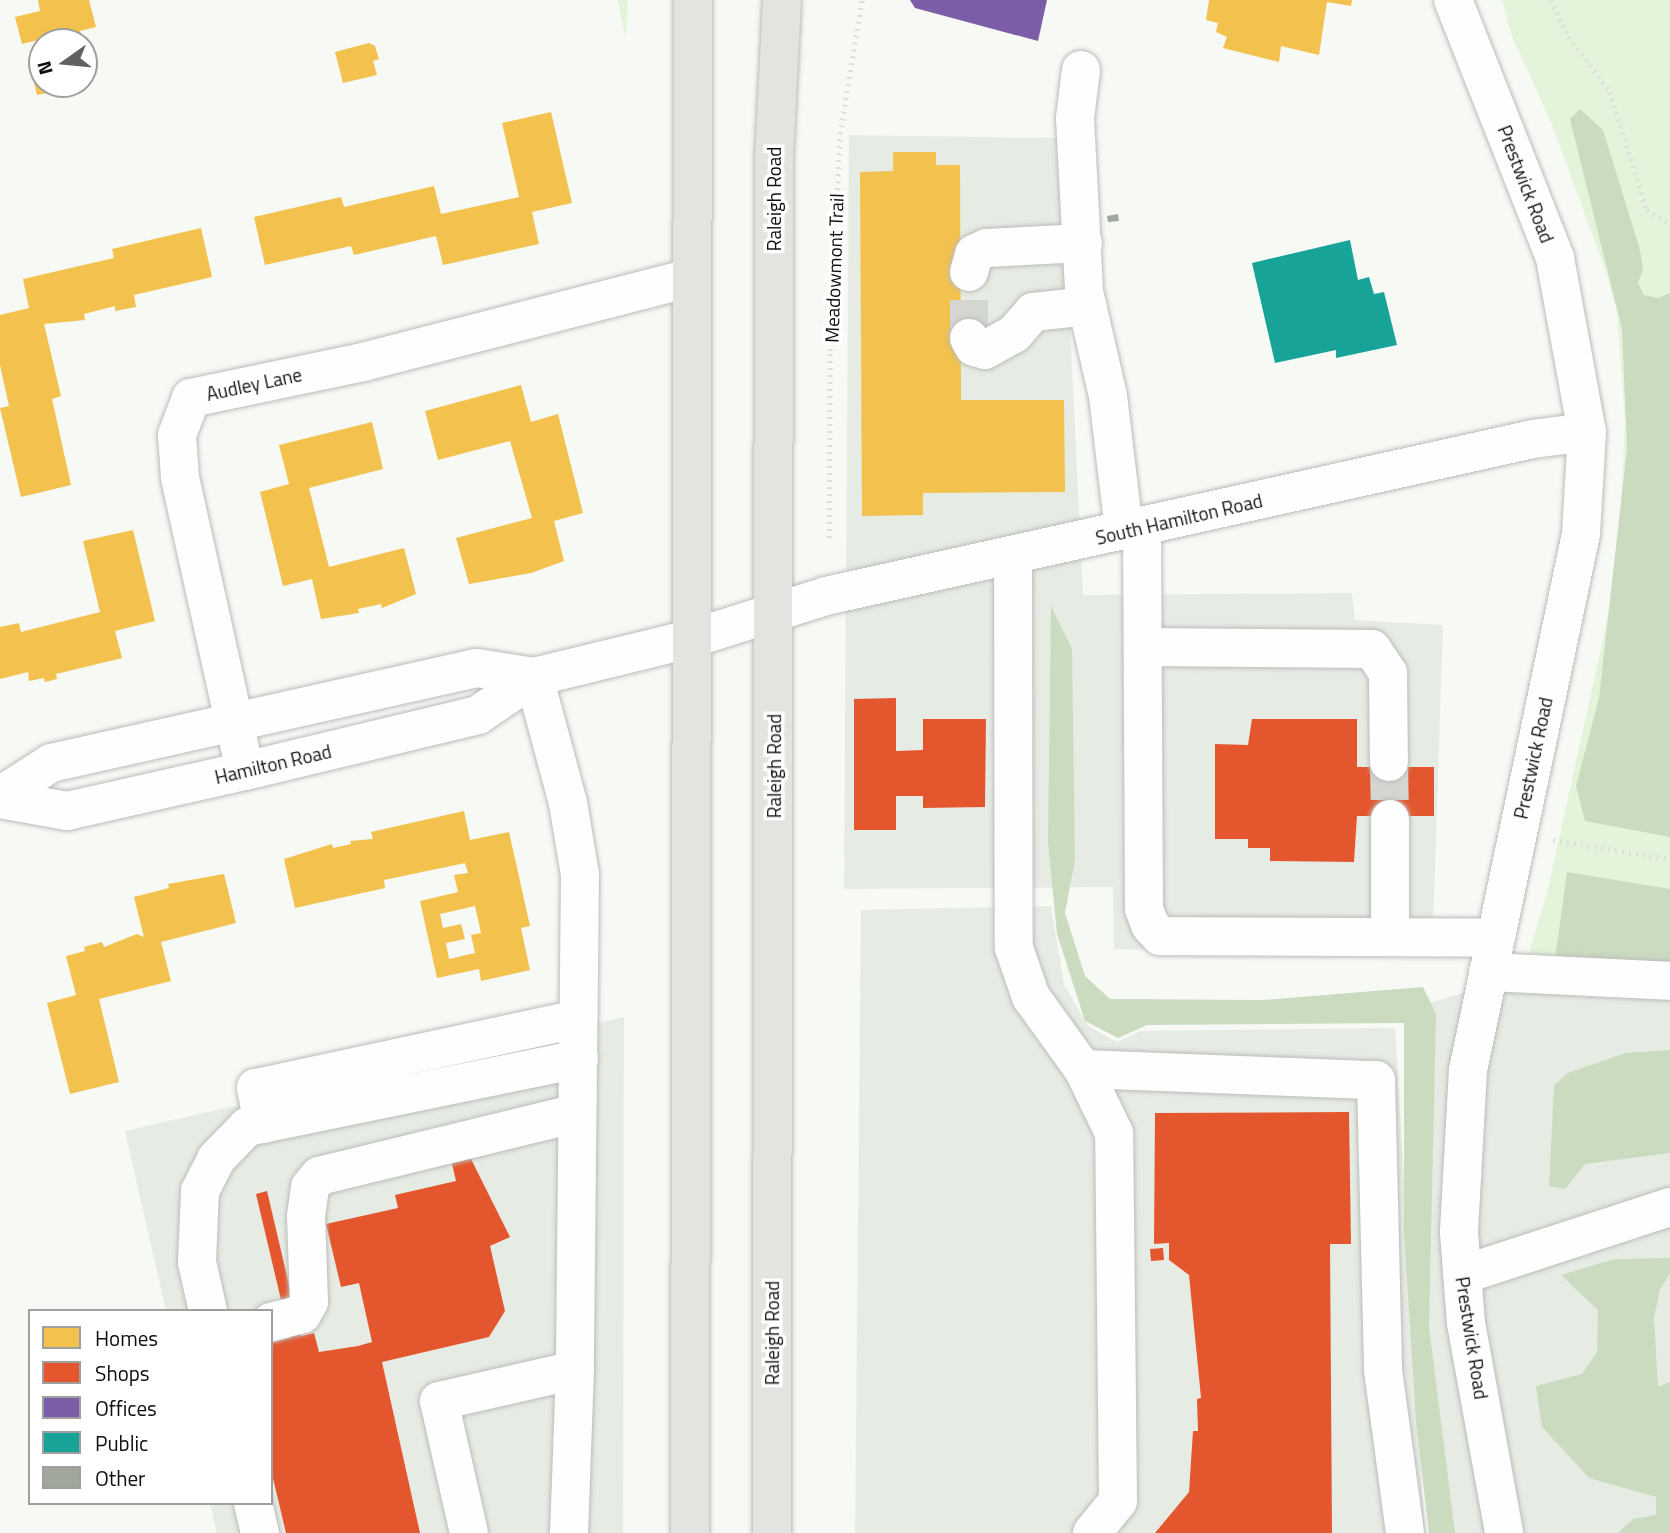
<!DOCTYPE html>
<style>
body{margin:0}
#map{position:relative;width:1670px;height:1533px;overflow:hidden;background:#f7f9f5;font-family:"Titillium Web",sans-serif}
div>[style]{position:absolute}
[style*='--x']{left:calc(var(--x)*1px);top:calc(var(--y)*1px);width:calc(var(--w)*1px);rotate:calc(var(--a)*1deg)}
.built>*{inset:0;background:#e6ece3}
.green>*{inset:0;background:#e4f4db}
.forest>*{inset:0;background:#cadbc0}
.homes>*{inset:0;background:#f2c14e}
.shops>*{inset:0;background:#e4572e}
.offices>*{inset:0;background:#7b5ea7}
.public>*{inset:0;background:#17a398}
.building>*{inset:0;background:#a1a79c}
.minor-tunnel>*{height:38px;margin-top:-19px;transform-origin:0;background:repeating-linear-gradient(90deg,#d4d6d2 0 38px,transparent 0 57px)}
.path>*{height:4.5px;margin-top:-2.25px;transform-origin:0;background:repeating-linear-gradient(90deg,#dededd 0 2px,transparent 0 7px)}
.roads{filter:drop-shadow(0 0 2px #bbbcba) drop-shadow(0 0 2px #bbbcba)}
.minor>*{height:38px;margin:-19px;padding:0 19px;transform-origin:19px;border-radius:19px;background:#fefefe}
.major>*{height:38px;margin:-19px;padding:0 19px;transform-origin:19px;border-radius:19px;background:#e2e5df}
span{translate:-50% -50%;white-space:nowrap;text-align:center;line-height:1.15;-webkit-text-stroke:7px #fff;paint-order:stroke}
.street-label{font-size:19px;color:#0f100e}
.legend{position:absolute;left:28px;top:1309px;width:245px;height:196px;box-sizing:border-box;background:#fff;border:2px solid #9f9f9f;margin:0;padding:9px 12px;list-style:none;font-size:21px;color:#0f100e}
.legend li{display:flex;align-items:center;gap:14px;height:35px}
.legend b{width:35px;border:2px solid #9f9f9f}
.north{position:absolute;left:28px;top:28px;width:70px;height:70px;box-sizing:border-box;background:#fff;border:2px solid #9f9f9f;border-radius:50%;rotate:255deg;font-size:19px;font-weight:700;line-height:28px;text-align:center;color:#0f100e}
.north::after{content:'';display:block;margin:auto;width:24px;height:32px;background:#60625f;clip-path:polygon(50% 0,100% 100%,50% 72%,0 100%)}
</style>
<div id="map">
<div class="built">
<div style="clip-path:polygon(849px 135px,1061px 138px,1083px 595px,1352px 593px,1355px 620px,1443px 625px,1432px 955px,1114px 949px,1113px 887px,844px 889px)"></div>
<div style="clip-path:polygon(1051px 906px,1064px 984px,1088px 1026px,1117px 1042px,1141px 1031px,1395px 1028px,1425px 1533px,855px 1533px,861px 910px)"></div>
<div style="clip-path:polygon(1670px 959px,1670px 1533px,1445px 1533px,1420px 1311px,1426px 1004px,1522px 976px)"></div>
<div style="clip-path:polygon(624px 1017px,623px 1533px,217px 1533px,210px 1503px,271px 1503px,271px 1311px,166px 1311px,125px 1131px)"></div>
</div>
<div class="green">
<div style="clip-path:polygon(617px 0,628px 0,626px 39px)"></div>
<div style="clip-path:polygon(1502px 0,1670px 0,1670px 959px,1522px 976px,1547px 893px,1605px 630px,1619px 555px,1625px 421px,1617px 313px,1607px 275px,1553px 127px,1511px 34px)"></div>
</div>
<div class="forest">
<div style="clip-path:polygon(1580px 109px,1603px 130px,1640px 250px,1643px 270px,1638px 283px,1644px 295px,1658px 298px,1670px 293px,1670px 837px,1585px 821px,1576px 786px,1599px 698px,1627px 448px,1622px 329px,1570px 119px)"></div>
<div style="clip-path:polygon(1051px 606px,1072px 649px,1075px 860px,1065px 913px,1085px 976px,1110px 999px,1263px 1000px,1423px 987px,1436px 1014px,1429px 1327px,1455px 1533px,1429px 1533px,1416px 1422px,1404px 1232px,1404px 1023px,1147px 1025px,1118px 1038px,1085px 1021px,1057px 934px,1048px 843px)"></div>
<div style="clip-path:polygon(1567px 872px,1670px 889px,1670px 965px,1555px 959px)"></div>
<div style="clip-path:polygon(1670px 1050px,1670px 1153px,1585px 1164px,1565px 1189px,1549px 1186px,1554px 1085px,1568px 1073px,1626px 1053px)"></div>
<div style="clip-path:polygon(1670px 1258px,1670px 1274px,1660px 1289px,1654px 1318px,1658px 1387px,1670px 1382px,1670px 1533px,1618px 1533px,1633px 1519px,1656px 1515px,1656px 1497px,1589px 1478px,1542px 1427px,1536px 1386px,1582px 1374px,1597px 1352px,1598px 1310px,1561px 1275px,1615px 1259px)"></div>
</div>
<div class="homes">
<div style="clip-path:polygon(38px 0,89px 0,96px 27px,80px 31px,81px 37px,68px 40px,66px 33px,22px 44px,15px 17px,40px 11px)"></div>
<div style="clip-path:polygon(1209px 0,1352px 0,1351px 6px,1327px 2px,1319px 55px,1281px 46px,1279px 62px,1223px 48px,1227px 37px,1216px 32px,1218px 23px,1206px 20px)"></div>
<div style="clip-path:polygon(369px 43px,375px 46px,379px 59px,373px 61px,377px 75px,343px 83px,335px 52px)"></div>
<div style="clip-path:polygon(42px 76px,42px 84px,77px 87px,37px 95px,33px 78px)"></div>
<div style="clip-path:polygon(551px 112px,572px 203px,532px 212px,539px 244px,443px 265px,436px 236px,354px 255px,351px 246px,265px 265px,254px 217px,341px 197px,344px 207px,434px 186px,441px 214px,519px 197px,502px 123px)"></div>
<div style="clip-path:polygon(893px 152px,936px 152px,936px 165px,960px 165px,961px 400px,1064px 400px,1065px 492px,923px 493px,923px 515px,862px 516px,860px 172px,893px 171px)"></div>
<div style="clip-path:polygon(201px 228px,212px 277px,134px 295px,136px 307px,115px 311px,115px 306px,84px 314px,85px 320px,44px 324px,61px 396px,52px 399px,71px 485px,21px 497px,0 408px,9px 406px,0 365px,0 315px,29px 308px,23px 279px,114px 258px,112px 249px)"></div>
<div style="clip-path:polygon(521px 385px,531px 422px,558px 414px,583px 513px,554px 521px,564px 561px,531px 573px,469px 584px,456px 538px,532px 518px,510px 441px,438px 460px,425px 411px)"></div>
<div style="clip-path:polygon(372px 422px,383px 469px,309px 488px,329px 567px,404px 548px,416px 594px,382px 608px,381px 604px,358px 609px,359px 613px,321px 619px,312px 579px,283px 586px,260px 492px,289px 484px,279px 445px)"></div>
<div style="clip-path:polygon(133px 530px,155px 621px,115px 631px,122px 658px,56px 674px,57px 679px,45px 682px,44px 678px,29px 681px,28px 672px,0 679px,0 627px,19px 623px,21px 632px,100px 612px,83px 541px)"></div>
<div style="clip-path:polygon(evenodd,464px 811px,470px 840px,509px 832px,530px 926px,521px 928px,530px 970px,481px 981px,479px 969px,437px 978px,420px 901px,458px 892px,454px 875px,468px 873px,465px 863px,384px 880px,385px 888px,295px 908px,284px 859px,332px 844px,333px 848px,351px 844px,350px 841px,373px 839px,371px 832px,464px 811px,475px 906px,481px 933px,471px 935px,475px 953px,449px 959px,446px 943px,465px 939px,461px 924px,443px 928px,440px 914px,475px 906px)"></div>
<div style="clip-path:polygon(224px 874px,236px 923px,161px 942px,171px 981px,99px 999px,119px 1082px,70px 1094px,47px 1003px,76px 995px,66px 956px,85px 951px,84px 947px,102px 942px,104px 947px,137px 934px,144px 937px,134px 897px,169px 888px,168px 884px)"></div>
</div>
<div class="shops">
<div style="clip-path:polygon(896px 698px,896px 751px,923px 750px,923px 719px,986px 719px,985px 807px,923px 808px,923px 796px,896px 796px,896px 830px,854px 830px,854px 699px)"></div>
<div style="clip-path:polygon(1252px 719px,1357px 719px,1357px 767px,1434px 767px,1434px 816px,1357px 816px,1354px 862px,1270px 861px,1270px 848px,1248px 848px,1248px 839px,1215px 839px,1215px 744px,1248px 745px)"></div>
<div style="clip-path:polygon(1349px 1112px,1351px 1244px,1330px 1244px,1332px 1533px,1155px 1533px,1189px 1492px,1193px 1431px,1198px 1431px,1197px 1399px,1201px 1398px,1189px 1275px,1169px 1260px,1169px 1243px,1154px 1244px,1155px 1113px)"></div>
<div style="clip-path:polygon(469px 1155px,510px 1237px,490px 1246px,505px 1311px,489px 1337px,382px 1362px,420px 1533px,286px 1533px,271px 1470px,271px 1343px,290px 1338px,256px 1194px,267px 1191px,301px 1336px,314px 1333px,319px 1352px,358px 1346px,372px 1342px,359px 1283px,341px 1287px,326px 1224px,398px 1208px,395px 1195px,456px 1181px,451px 1160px)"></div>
<div style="clip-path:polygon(1163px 1248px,1164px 1260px,1151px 1261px,1150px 1249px)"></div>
</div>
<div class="offices">
<div style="clip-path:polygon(910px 0,1047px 0,1038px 41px,915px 8px)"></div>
</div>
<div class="public">
<div style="clip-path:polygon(1350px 240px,1358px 280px,1369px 277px,1374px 294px,1384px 292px,1397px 345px,1336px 358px,1336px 350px,1275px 363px,1252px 263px)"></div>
</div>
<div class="building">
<div style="clip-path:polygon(1118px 214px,1119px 221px,1108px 222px,1107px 216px)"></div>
</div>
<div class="minor-tunnel">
<div style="--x:969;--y:338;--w:66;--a:-90"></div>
<div style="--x:1389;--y:762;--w:57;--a:89"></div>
</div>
<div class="path">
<div style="--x:1551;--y:0;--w:41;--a:64.1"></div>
<div style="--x:1569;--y:37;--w:69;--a:53.3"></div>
<div style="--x:1610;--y:92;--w:124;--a:72.6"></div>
<div style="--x:1647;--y:210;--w:27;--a:31"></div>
<div style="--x:829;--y:538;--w:187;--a:-89.7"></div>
<div style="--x:830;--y:351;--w:217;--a:-87.4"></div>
<div style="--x:840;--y:134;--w:136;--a:-80.7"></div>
<div style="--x:1553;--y:840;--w:119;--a:9.2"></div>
</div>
<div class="roads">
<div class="minor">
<div style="--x:1453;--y:0;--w:277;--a:68.4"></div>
<div style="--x:1555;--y:258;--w:177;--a:79.6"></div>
<div style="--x:1587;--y:432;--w:102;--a:93.4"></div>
<div style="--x:1581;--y:534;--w:548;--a:101.9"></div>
<div style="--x:1468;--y:1070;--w:162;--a:93.2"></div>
<div style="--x:1459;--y:1232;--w:91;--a:85.6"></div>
<div style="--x:1466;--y:1323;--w:213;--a:79.7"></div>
<div style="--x:1081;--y:70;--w:48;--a:97.1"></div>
<div style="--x:1075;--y:118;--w:174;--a:87"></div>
<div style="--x:1084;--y:292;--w:107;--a:77"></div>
<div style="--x:1108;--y:396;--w:136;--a:83.2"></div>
<div style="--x:969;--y:272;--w:19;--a:-74"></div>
<div style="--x:974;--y:254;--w:14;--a:-25"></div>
<div style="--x:987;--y:248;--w:96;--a:-3"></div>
<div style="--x:969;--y:338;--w:10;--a:61"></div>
<div style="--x:974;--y:347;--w:11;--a:15"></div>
<div style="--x:985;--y:350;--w:33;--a:-29"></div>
<div style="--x:1014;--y:334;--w:29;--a:-49"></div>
<div style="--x:1033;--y:312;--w:55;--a:-6.2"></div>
<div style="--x:1142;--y:528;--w:381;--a:89.7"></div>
<div style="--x:1144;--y:909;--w:17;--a:69"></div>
<div style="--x:1150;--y:925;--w:15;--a:48"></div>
<div style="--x:1160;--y:936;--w:335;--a:0.3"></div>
<div style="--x:1013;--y:555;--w:393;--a:89.9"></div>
<div style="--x:1014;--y:948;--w:52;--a:70.9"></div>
<div style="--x:1031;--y:997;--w:89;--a:54.2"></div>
<div style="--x:1145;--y:647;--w:227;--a:0.5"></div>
<div style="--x:1372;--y:649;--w:29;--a:56"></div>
<div style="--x:1388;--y:673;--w:89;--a:89.4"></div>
<div style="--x:534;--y:677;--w:131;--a:74.9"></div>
<div style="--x:568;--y:803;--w:73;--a:80.5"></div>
<div style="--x:580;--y:875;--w:495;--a:90.6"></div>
<div style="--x:575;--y:1370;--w:163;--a:92.1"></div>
<div style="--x:245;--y:771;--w:301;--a:-102.5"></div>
<div style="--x:180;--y:477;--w:42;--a:-94.1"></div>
<div style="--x:177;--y:435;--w:40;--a:-69"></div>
<div style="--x:191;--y:398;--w:176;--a:-11.8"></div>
<div style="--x:363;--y:362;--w:337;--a:-14.4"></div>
<div style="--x:0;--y:796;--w:61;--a:-32.9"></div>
<div style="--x:51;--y:763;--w:189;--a:-12.6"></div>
<div style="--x:235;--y:722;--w:248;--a:-12.6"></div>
<div style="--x:477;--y:668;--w:58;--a:9"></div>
<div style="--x:0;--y:799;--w:68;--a:10.2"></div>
<div style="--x:67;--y:811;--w:182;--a:-12.7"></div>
<div style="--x:245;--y:771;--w:240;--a:-13.5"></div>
<div style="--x:478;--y:715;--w:68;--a:-34.2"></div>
<div style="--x:534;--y:677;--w:161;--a:-13.7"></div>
<div style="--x:690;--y:639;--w:143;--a:-17.5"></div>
<div style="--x:826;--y:596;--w:724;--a:-12.52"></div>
<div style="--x:1533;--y:439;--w:54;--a:-7.4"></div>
<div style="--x:1390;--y:819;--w:118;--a:90"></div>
<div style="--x:1488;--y:972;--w:182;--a:2.8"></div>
<div style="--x:263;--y:1124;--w:37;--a:-101"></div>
<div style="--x:256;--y:1088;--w:329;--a:-12.1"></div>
<div style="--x:1462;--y:1275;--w:219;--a:-18.1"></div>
<div style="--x:208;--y:1311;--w:50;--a:-102.7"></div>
<div style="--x:197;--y:1262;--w:71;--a:-87.6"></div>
<div style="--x:200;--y:1191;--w:36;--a:-63"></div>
<div style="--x:216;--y:1159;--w:45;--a:-45.9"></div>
<div style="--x:247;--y:1127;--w:339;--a:-11.6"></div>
<div style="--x:271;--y:1322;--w:32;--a:-14"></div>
<div style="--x:302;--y:1314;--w:14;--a:-60"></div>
<div style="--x:309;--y:1302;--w:86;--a:-92"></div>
<div style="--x:306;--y:1216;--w:29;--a:-82"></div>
<div style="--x:310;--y:1187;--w:14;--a:-51"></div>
<div style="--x:319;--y:1176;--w:266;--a:-13.7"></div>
<div style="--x:253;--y:1503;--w:31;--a:77"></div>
<div style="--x:469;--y:1533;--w:135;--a:-102.8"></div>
<div style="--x:439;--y:1401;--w:139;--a:-12.8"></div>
<div style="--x:1092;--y:1533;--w:41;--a:-50.9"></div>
<div style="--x:1118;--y:1501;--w:368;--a:-90.6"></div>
<div style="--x:1114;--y:1133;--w:71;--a:-115.8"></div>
<div style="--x:1083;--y:1069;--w:293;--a:2.2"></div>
<div style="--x:1376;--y:1080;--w:290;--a:88.6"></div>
<div style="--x:1383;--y:1370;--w:164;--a:82.3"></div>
</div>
<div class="major">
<div style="--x:690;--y:1533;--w:1533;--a:-89.89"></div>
<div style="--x:772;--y:1533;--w:1375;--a:-89.92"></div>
<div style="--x:774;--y:158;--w:158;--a:-87.1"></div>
</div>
</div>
<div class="street-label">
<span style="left:1526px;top:184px;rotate:69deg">Prestwick Road</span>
<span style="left:774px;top:199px;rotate:-90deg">Raleigh Road</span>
<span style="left:834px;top:268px;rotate:-88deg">Meadowmont Trail</span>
<span style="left:254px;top:384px;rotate:-12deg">Audley Lane</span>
<span style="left:1179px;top:519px;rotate:-13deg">South Hamilton Road</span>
<span style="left:1533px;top:758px;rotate:-78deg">Prestwick Road</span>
<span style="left:273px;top:764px;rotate:-13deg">Hamilton Road</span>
<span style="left:774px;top:766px;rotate:-90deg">Raleigh Road</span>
<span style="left:772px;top:1333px;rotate:-90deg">Raleigh Road</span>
<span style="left:1472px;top:1338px;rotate:81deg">Prestwick Road</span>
</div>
<ul class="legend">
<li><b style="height:19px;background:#f2c14e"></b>Homes</li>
<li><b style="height:19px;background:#e4572e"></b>Shops</li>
<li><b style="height:19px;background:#7b5ea7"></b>Offices</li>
<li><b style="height:19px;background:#17a398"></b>Public</li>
<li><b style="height:19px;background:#a1a79c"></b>Other</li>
</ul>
<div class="north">N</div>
</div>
